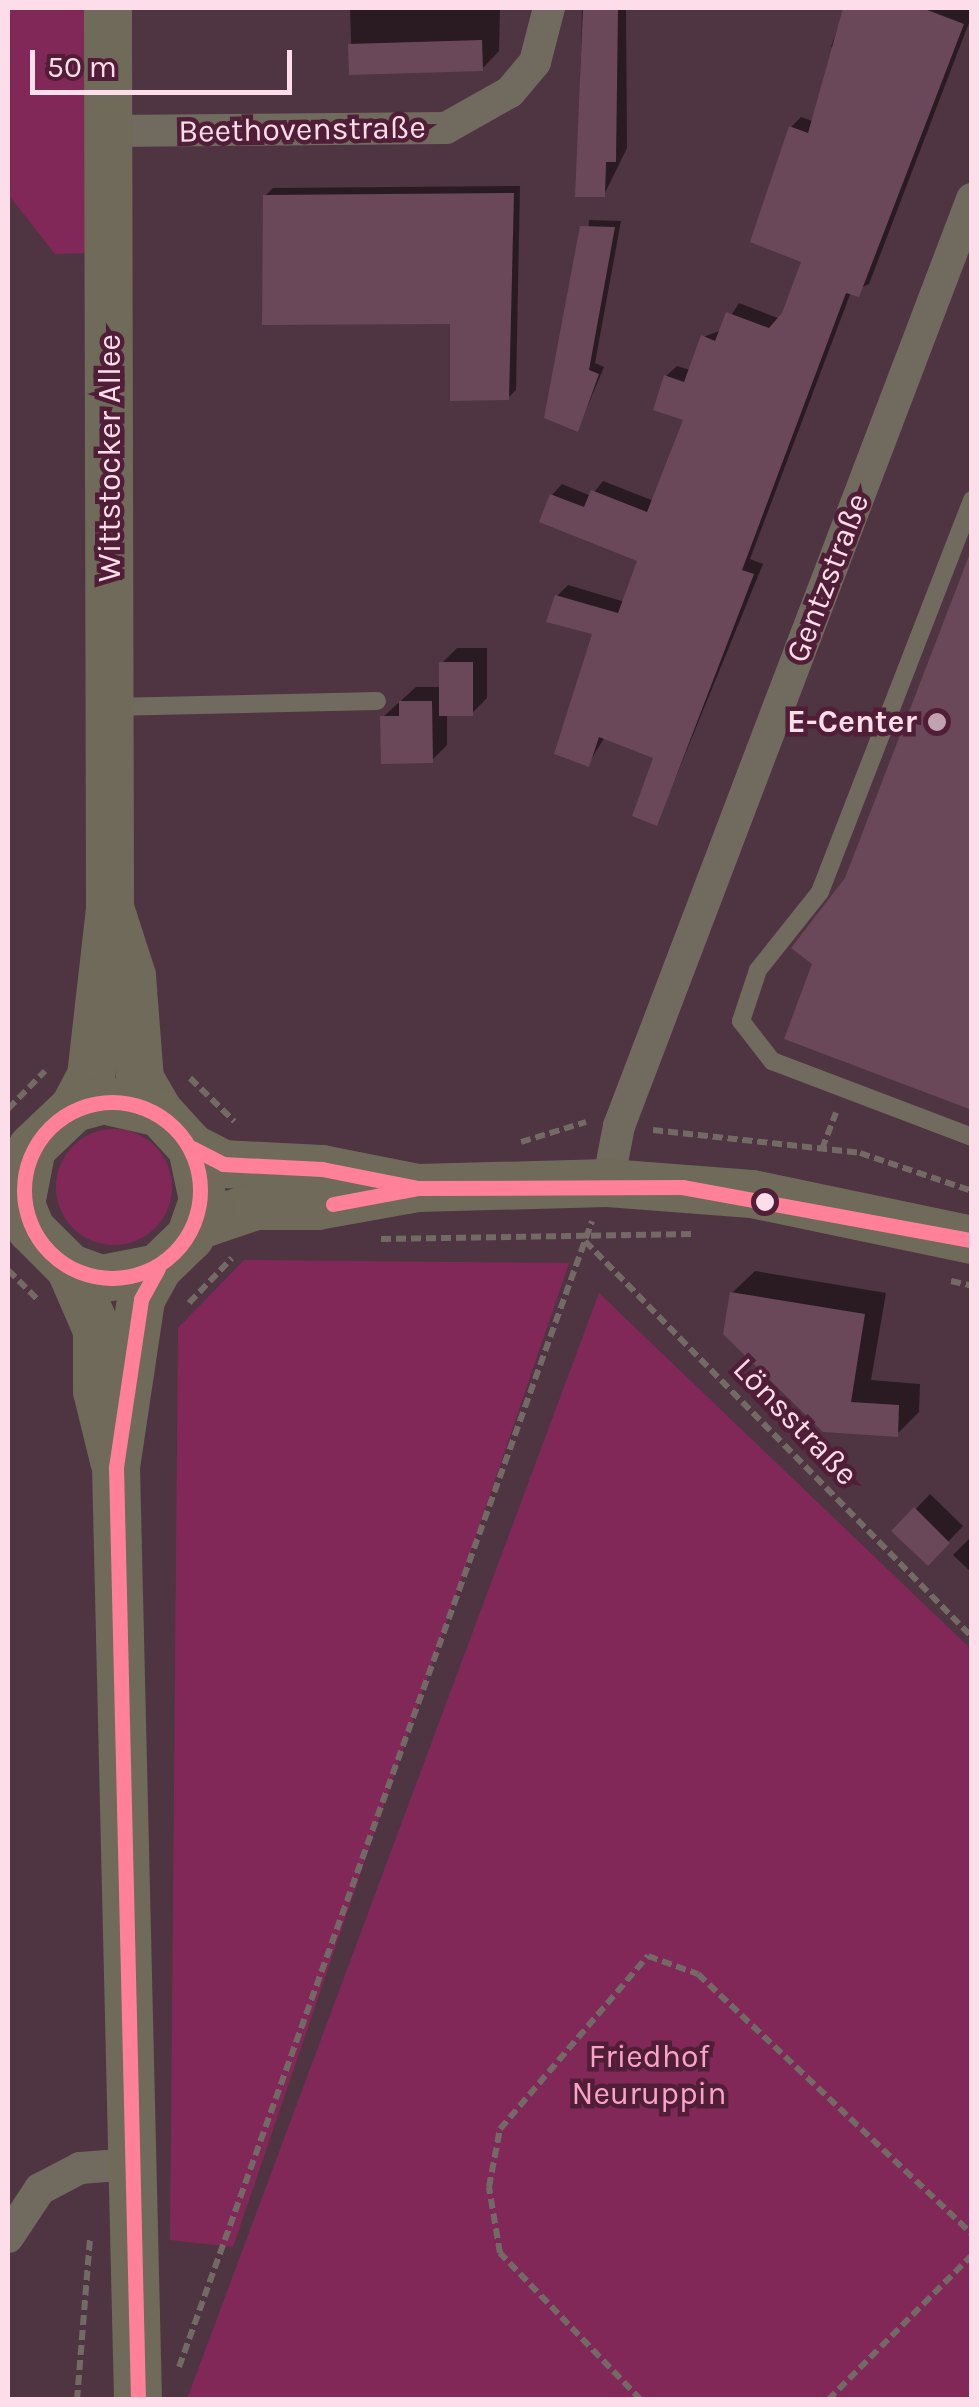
<!DOCTYPE html>
<meta charset="utf-8">
<style>
body{margin:0}
#map{position:relative;width:979px;height:2407px;overflow:hidden;background:#4f3441;font-family:Karla,sans-serif}
div>[style]{position:absolute}
[style*='--x']{left:calc(var(--x)*1px);top:calc(var(--y)*1px);width:calc(var(--w)*1px);rotate:calc(var(--a)*1deg)}
.green>*{inset:0;background:#822858}
.round{border-radius:50%}
.shadow>*{inset:0;background:#0007}
.building>*{inset:0;background:#6a4859}
.path>*{height:6px;margin-top:-3px;transform-origin:0;background:repeating-linear-gradient(90deg,#736965 0 10px,transparent 0 15px)}
.service>*{height:18px;margin:-9px;padding:0 9px;transform-origin:9px;border-radius:9px;background:#706a5f}
.minor>*{height:32px;margin:-16px;padding:0 16px;transform-origin:16px;border-radius:16px;background:#706a5f}
.secondary>*{height:48px;margin:-24px;padding:0 24px;transform-origin:24px;border-radius:24px;background:#6f6a5a}
.bus-1>*{height:15px;margin:-7.5px;padding:0 7.5px;transform-origin:7.5px;border-radius:7.5px;background:#ff8098}
.bus-1>.ring{margin:-7.5px;padding:0;box-sizing:content-box;background:none;border:15px solid #ff8098;border-radius:50%}
.dots>*{width:28px;height:28px;translate:-50% -50%;box-sizing:border-box;border:5px solid #501e37;border-radius:50%}
span{translate:-50% -50%;white-space:nowrap;text-align:center;line-height:1.15;-webkit-text-stroke:9px #501e37;paint-order:stroke}
.street-label{font-size:32px;color:#feddea}
.poi-label{font-size:32px;color:#feddea;font-weight:700}
.right{translate:-100% -50%;text-align:right}
.park-label{font-size:32px;color:#faa2ca}
.frame{position:absolute;inset:0;border:10px solid #feddea;pointer-events:none}
.scale{position:absolute;left:30px;top:50px;width:262px;height:45px;box-sizing:border-box;border:5px solid #feddea;border-top:0;padding-left:12px;font-size:30px;line-height:35px;white-space:nowrap;color:#feddea;-webkit-text-stroke:8px #501e37;paint-order:stroke}
</style>
<div id="map">
<div class="green">
<div style="clip-path:polygon(8px 8px,91px 8px,91px 253px,55px 254px,8px 194px)"></div>
<div class="round" style="left:56px;top:1129px;width:116px;height:116px"></div>
<div style="clip-path:polygon(244px 1260px,569px 1263px,233px 2247px,170px 2240px,178px 1328px)"></div>
<div style="clip-path:polygon(599px 1293px,971px 1649px,971px 2399px,187px 2399px)"></div>
</div>
<div class="shadow">
<div style="clip-path:polygon(350px 8px,500px 8px,499px 51px,482px 69px,352px 72px)"></div>
<div style="clip-path:polygon(582px 8px,626px 8px,627px 148px,604px 195px,578px 195px)"></div>
<div style="clip-path:polygon(845px 8px,972px 8px,972px 15px,869px 284px,851px 292px,750px 559px,763px 564px,657px 823px,656px 757px,605px 737px,588px 764px,595px 632px,557px 596px,568px 585px,625px 602px,641px 560px,552px 495px,562px 484px,591px 496px,603px 481px,654px 501px,686px 419px,666px 376px,677px 366px,690px 370px,703px 337px,722px 330px,739px 303px,780px 319px,804px 260px,791px 127px,801px 117px,815px 122px,841px 50px,831px 47px)"></div>
<div style="clip-path:polygon(520px 186px,516px 390px,508px 398px,453px 322px,265px 196px,273px 188px)"></div>
<div style="clip-path:polygon(589px 220px,621px 221px,595px 363px,604px 367px,578px 429px)"></div>
<div style="clip-path:polygon(457px 648px,487px 648px,487px 698px,472px 713px,447px 714px,447px 745px,432px 760px,383px 717px,416px 687px,442px 687px,442px 663px)"></div>
<div style="clip-path:polygon(755px 1271px,886px 1293px,871px 1380px,920px 1384px,919px 1412px,897px 1434px,726px 1333px,732px 1293px)"></div>
<div style="clip-path:polygon(930px 1494px,963px 1526px,928px 1563px,895px 1531px)"></div>
<div style="clip-path:polygon(972px 1536px,972px 1573px,953px 1555px)"></div>
</div>
<div class="building">
<div style="clip-path:polygon(583px 8px,618px 8px,616px 162px,606px 162px,605px 197px,575px 197px)"></div>
<div style="clip-path:polygon(843px 8px,922px 8px,964px 24px,859px 297px,846px 293px,742px 570px,754px 574px,657px 826px,632px 816px,653px 758px,599px 737px,589px 767px,554px 754px,592px 634px,546px 622px,555px 595px,618px 613px,637px 561px,539px 522px,550px 494px,584px 507px,591px 490px,647px 512px,683px 420px,653px 410px,664px 375px,684px 382px,701px 335px,715px 341px,726px 312px,769px 328px,782px 313px,801px 262px,750px 242px,789px 126px,808px 133px)"></div>
<div style="clip-path:polygon(482px 40px,483px 71px,349px 75px,348px 44px)"></div>
<div style="clip-path:polygon(514px 193px,509px 400px,450px 401px,450px 324px,262px 325px,263px 195px)"></div>
<div style="clip-path:polygon(580px 226px,615px 227px,589px 370px,599px 374px,578px 432px,544px 418px)"></div>
<div style="clip-path:polygon(972px 548px,972px 1110px,784px 1039px,812px 964px,791px 948px,845px 878px)"></div>
<div style="clip-path:polygon(439px 662px,473px 662px,473px 716px,439px 716px)"></div>
<div style="clip-path:polygon(399px 701px,432px 701px,433px 763px,381px 764px,380px 716px,399px 716px)"></div>
<div style="clip-path:polygon(730px 1292px,865px 1314px,851px 1402px,899px 1405px,898px 1437px,823px 1432px,723px 1334px)"></div>
<div style="clip-path:polygon(914px 1507px,950px 1543px,928px 1566px,891px 1531px)"></div>
</div>
<div class="path">
<div style="--x:190;--y:1078;--w:62;--a:44.3"></div>
<div style="--x:8;--y:1109;--w:53;--a:-45.8"></div>
<div style="--x:653;--y:1130;--w:208;--a:6.3"></div>
<div style="--x:860;--y:1153;--w:118;--a:18.7"></div>
<div style="--x:521;--y:1142;--w:68;--a:-17.1"></div>
<div style="--x:822;--y:1149;--w:39;--a:-69"></div>
<div style="--x:381;--y:1239;--w:312;--a:-0.9"></div>
<div style="--x:585;--y:1241;--w:554;--a:45.66"></div>
<div style="--x:8;--y:1270;--w:41;--a:45"></div>
<div style="--x:951;--y:1281;--w:22;--a:13"></div>
<div style="--x:189;--y:1303;--w:62;--a:-46.3"></div>
<div style="--x:179;--y:2367;--w:1218;--a:-70.18"></div>
<div style="--x:77;--y:2400;--w:164;--a:-85.4"></div>
<div style="--x:641;--y:2400;--w:204;--a:-133.8"></div>
<div style="--x:500;--y:2253;--w:67;--a:-99.5"></div>
<div style="--x:489;--y:2187;--w:59;--a:-79.3"></div>
<div style="--x:500;--y:2129;--w:228;--a:-49.5"></div>
<div style="--x:648;--y:1956;--w:53;--a:19.8"></div>
<div style="--x:698;--y:1974;--w:378;--a:43.5"></div>
<div style="--x:828;--y:2400;--w:204;--a:-45.2"></div>
</div>
<div class="service">
<div style="--x:972;--y:500;--w:420;--a:111.2"></div>
<div style="--x:820;--y:892;--w:100;--a:128.5"></div>
<div style="--x:758;--y:970;--w:54;--a:108.4"></div>
<div style="--x:741;--y:1021;--w:51;--a:52.2"></div>
<div style="--x:772;--y:1061;--w:214;--a:20.8"></div>
<div style="--x:111;--y:707;--w:266;--a:-1.3"></div>
</div>
<div class="minor">
<div style="--x:108;--y:131;--w:338;--a:-0.5"></div>
<div style="--x:446;--y:128;--w:73;--a:-29.4"></div>
<div style="--x:510;--y:92;--w:39;--a:-50"></div>
<div style="--x:535;--y:62;--w:56;--a:-75.5"></div>
<div style="--x:608;--y:1183;--w:58;--a:-79.1"></div>
<div style="--x:619;--y:1126;--w:992;--a:-69.15"></div>
<div style="--x:8;--y:2237;--w:58;--a:-56.3"></div>
<div style="--x:40;--y:2189;--w:45;--a:-27.7"></div>
<div style="--x:80;--y:2168;--w:53;--a:-4.3"></div>
</div>
<div class="secondary">
<div style="--x:111;--y:911;--w:68;--a:72.1"></div>
<div style="--x:132;--y:976;--w:103;--a:85.6"></div>
<div style="--x:140;--y:1079;--w:39;--a:60"></div>
<div style="--x:74;--y:1108;--w:36;--a:-62"></div>
<div style="--x:91;--y:1076;--w:169;--a:-83.5"></div>
<div style="--x:110;--y:908;--w:900;--a:-90.13"></div>
<div style="--x:192;--y:1148;--w:53;--a:78.1"></div>
<div style="--x:203;--y:1200;--w:39;--a:109"></div>
<div style="--x:190;--y:1237;--w:45;--a:135.9"></div>
<div style="--x:158;--y:1268;--w:58;--a:169.1"></div>
<div style="--x:101;--y:1279;--w:33;--a:-160"></div>
<div style="--x:70;--y:1268;--w:55;--a:-135"></div>
<div style="--x:31;--y:1229;--w:27;--a:-112"></div>
<div style="--x:21;--y:1204;--w:57;--a:-78.9"></div>
<div style="--x:32;--y:1148;--w:58;--a:-43.6"></div>
<div style="--x:74;--y:1108;--w:30;--a:-15"></div>
<div style="--x:103;--y:1100;--w:58;--a:12.8"></div>
<div style="--x:160;--y:1113;--w:47;--a:47.6"></div>
<div style="--x:192;--y:1148;--w:35;--a:27"></div>
<div style="--x:223;--y:1164;--w:99;--a:2.9"></div>
<div style="--x:322;--y:1169;--w:98;--a:11.2"></div>
<div style="--x:194;--y:1227;--w:65;--a:-18.7"></div>
<div style="--x:256;--y:1206;--w:62;--a:0"></div>
<div style="--x:318;--y:1206;--w:102;--a:-10.2"></div>
<div style="--x:418;--y:1188;--w:190;--a:-1.5"></div>
<div style="--x:608;--y:1183;--w:144;--a:4.4"></div>
<div style="--x:752;--y:1194;--w:225;--a:11.8"></div>
<div style="--x:70;--y:1268;--w:68;--a:66.5"></div>
<div style="--x:97;--y:1330;--w:61;--a:90"></div>
<div style="--x:97;--y:1391;--w:72;--a:76.3"></div>
<div style="--x:138;--y:2400;--w:933;--a:-91.35"></div>
<div style="--x:116;--y:1467;--w:170;--a:-81.5"></div>
<div style="--x:141;--y:1299;--w:35;--a:-61"></div>
</div>
<div class="bus-1">
<div class="ring" style="left:24px;top:1102px;width:161px;height:161px"></div>
<div style="--x:192;--y:1148;--w:35;--a:27"></div>
<div style="--x:223;--y:1164;--w:99;--a:2.9"></div>
<div style="--x:322;--y:1169;--w:98;--a:11.2"></div>
<div style="--x:333;--y:1204;--w:86;--a:-10.7"></div>
<div style="--x:418;--y:1188;--w:264;--a:-0.2"></div>
<div style="--x:682;--y:1187;--w:295;--a:10.4"></div>
<div style="--x:138;--y:2400;--w:933;--a:-91.35"></div>
<div style="--x:116;--y:1467;--w:170;--a:-81.5"></div>
<div style="--x:141;--y:1299;--w:35;--a:-61"></div>
</div>
<div class="dots">
<div style="left:937px;top:722px;background:#c1a2af"></div>
<div style="left:765px;top:1202px;background:#feddea"></div>
</div>
<div class="street-label">
<span style="left:302px;top:130px;rotate:-1deg">Beethovenstraße</span>
<span style="left:110px;top:458px;rotate:-90deg">Wittstocker Allee</span>
<span style="left:828px;top:578px;rotate:-69deg">Gentzstraße</span>
<span style="left:795px;top:1422px;rotate:46deg">Lönsstraße</span>
</div>
<div class="poi-label">
<span class="right" style="left:917px;top:722px">E-Center</span>
</div>
<div class="park-label">
<span style="left:649px;top:2076px">Friedhof<br>Neuruppin</span>
</div>
<div class="frame"></div>
<div class="scale">50 m</div>
</div>
